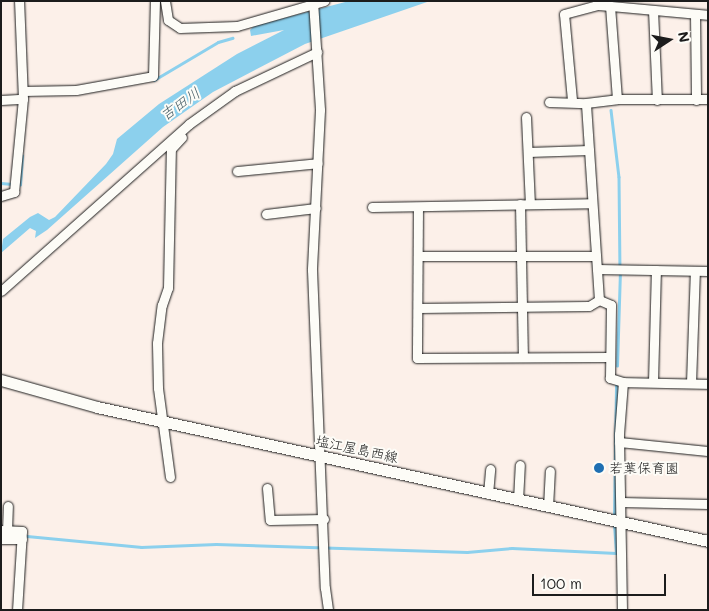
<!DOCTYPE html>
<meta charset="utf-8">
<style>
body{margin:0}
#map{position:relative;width:709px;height:611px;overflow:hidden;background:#fcf0e9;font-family:Mali,"Klee One",sans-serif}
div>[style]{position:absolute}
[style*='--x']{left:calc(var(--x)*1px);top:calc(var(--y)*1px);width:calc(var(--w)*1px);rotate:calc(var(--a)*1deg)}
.water>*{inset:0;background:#8cd0ed}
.stream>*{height:2.5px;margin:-1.25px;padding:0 1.25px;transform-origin:1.25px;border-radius:1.25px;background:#8cd0ed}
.roads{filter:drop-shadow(0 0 1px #1c1c1c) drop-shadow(0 0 1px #1c1c1c)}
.minor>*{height:9px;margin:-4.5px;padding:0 4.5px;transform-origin:4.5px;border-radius:4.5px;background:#fdfcf7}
.major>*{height:11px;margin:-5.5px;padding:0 5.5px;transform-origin:5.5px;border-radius:5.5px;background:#fdfcf7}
.dots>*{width:14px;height:14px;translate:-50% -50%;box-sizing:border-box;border:2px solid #fdfcf7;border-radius:50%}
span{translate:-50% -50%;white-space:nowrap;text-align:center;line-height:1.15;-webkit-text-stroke:4px #fdfcf7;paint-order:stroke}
.street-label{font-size:14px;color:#1c1c1c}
.poi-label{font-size:14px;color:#1c1c1c}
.left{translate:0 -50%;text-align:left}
.water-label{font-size:15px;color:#435b65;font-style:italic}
.frame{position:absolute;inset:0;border:2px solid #1c1c1c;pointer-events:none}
.north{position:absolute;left:644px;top:15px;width:50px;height:50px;-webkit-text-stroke:4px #fdfcf7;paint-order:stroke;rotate:79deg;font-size:14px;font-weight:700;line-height:20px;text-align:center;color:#1c1c1c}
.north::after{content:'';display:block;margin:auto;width:18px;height:22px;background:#1c1c1c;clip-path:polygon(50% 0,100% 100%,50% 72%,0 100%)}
.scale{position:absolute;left:532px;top:574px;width:134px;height:22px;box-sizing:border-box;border:2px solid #1c1c1c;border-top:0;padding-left:6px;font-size:15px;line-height:18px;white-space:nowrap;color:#1c1c1c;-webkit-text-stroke:4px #fdfcf7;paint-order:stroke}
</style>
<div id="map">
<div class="water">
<div style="clip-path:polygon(349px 1px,430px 1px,305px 44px,213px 92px,163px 127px,47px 230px,35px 238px,36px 231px,30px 228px,1px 253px,3px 239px,30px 217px,38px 213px,49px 220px,55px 217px,106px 164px,113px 154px,117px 139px,159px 104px,237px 54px,284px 30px,251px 36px,250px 30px,254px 26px)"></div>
</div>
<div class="stream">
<div style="--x:154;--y:80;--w:74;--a:-30.7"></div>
<div style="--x:218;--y:42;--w:15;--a:-16"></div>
<div style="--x:611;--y:110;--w:67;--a:83.2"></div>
<div style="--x:619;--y:177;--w:90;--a:89.4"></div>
<div style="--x:1;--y:183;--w:11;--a:5"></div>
<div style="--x:20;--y:185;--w:29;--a:-86"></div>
<div style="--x:617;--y:366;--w:94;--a:-88.2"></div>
<div style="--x:614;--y:516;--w:130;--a:-89.1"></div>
<div style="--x:27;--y:536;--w:115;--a:5.5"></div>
<div style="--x:141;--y:547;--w:75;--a:-2.3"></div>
<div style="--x:216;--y:544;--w:251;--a:1.8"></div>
<div style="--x:467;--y:552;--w:45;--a:-5.1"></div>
<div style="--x:512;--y:548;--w:104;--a:2.8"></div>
<div style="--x:616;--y:553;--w:29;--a:-94"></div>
</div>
<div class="roads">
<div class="minor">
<div style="--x:165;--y:1;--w:19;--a:81"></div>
<div style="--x:168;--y:20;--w:14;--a:34"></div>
<div style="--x:180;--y:28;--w:57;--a:-2"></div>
<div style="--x:237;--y:26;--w:91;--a:-16"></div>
<div style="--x:313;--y:1;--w:109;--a:86.3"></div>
<div style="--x:320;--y:110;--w:160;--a:92.9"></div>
<div style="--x:312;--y:270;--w:318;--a:87.7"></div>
<div style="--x:325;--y:588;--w:22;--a:82"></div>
<div style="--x:653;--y:10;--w:90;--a:87.5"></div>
<div style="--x:695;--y:14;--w:86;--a:89.3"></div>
<div style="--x:23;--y:91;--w:53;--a:-1.1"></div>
<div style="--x:76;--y:90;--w:78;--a:-10.3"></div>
<div style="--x:153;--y:76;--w:75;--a:-88.5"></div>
<div style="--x:617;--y:99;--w:91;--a:0"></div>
<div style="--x:1;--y:100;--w:22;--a:-3"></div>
<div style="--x:23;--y:99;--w:98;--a:-92.3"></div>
<div style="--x:572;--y:100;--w:86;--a:-95.3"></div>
<div style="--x:564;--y:14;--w:35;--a:-15"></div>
<div style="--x:598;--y:5;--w:12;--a:5"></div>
<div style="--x:549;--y:102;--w:37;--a:2"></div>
<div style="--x:526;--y:117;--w:87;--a:87.4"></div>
<div style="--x:528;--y:152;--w:61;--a:-1.9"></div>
<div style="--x:237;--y:171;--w:81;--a:-5.6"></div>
<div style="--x:1;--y:196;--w:14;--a:-17"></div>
<div style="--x:14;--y:192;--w:93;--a:-84.5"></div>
<div style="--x:520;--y:204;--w:153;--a:88.9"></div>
<div style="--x:372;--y:207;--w:220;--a:-1"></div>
<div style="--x:418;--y:207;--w:151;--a:90.4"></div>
<div style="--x:417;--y:358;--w:193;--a:-0.3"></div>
<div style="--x:266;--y:214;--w:50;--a:-6.8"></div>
<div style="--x:418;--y:256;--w:178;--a:0"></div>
<div style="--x:597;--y:269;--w:111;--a:1"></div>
<div style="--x:1;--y:291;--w:251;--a:-41.6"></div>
<div style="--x:189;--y:124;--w:57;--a:-35.7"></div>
<div style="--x:235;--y:91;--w:91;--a:-25.4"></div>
<div style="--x:418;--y:308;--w:171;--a:-0.7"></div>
<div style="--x:589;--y:306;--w:12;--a:-31"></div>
<div style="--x:623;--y:382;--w:14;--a:-163"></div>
<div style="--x:610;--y:378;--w:73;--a:-89.2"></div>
<div style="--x:611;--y:305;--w:13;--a:-157"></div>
<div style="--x:599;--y:300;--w:197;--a:-93.8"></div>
<div style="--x:586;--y:103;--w:31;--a:-7"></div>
<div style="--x:617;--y:99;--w:93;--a:-94.3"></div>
<div style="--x:610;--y:6;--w:98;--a:5.2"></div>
<div style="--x:653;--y:382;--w:112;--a:-88.5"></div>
<div style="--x:691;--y:383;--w:112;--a:-88"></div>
<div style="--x:619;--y:442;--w:89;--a:5.8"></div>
<div style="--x:170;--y:477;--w:90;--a:-97.7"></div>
<div style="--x:158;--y:388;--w:45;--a:-91.3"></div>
<div style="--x:157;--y:343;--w:38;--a:-83"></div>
<div style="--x:162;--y:305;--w:18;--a:-71"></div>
<div style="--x:168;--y:288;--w:139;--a:-88.8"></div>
<div style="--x:171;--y:149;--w:16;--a:-47"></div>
<div style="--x:267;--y:488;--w:32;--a:85"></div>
<div style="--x:270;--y:520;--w:54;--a:-1.1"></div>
<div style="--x:488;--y:494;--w:25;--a:-85"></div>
<div style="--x:518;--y:500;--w:35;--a:-87"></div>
<div style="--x:621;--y:502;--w:87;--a:1.3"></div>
<div style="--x:548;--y:507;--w:36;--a:-87"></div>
<div style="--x:1;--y:530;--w:21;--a:3"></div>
<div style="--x:22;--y:531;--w:79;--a:93.6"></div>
<div style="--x:7;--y:531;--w:25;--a:-88"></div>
<div style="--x:1;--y:539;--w:21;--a:0"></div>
<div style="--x:622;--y:610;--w:176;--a:-91"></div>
<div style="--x:619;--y:434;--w:52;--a:-85.6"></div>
<div style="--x:623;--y:382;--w:85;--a:1.3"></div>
</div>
<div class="major">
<div style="--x:1;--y:380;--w:100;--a:15.7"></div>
<div style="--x:97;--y:407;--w:626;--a:12.37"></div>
</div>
</div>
<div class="dots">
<div style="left:599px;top:468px;background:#1f6fb2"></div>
</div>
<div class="street-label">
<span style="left:357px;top:449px;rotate:12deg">塩江屋島西線</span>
</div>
<div class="poi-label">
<span class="left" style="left:609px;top:468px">若葉保育園</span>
</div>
<div class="water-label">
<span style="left:180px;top:104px;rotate:-35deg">吉田川</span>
</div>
<div class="frame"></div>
<div class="north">N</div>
<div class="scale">100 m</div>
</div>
